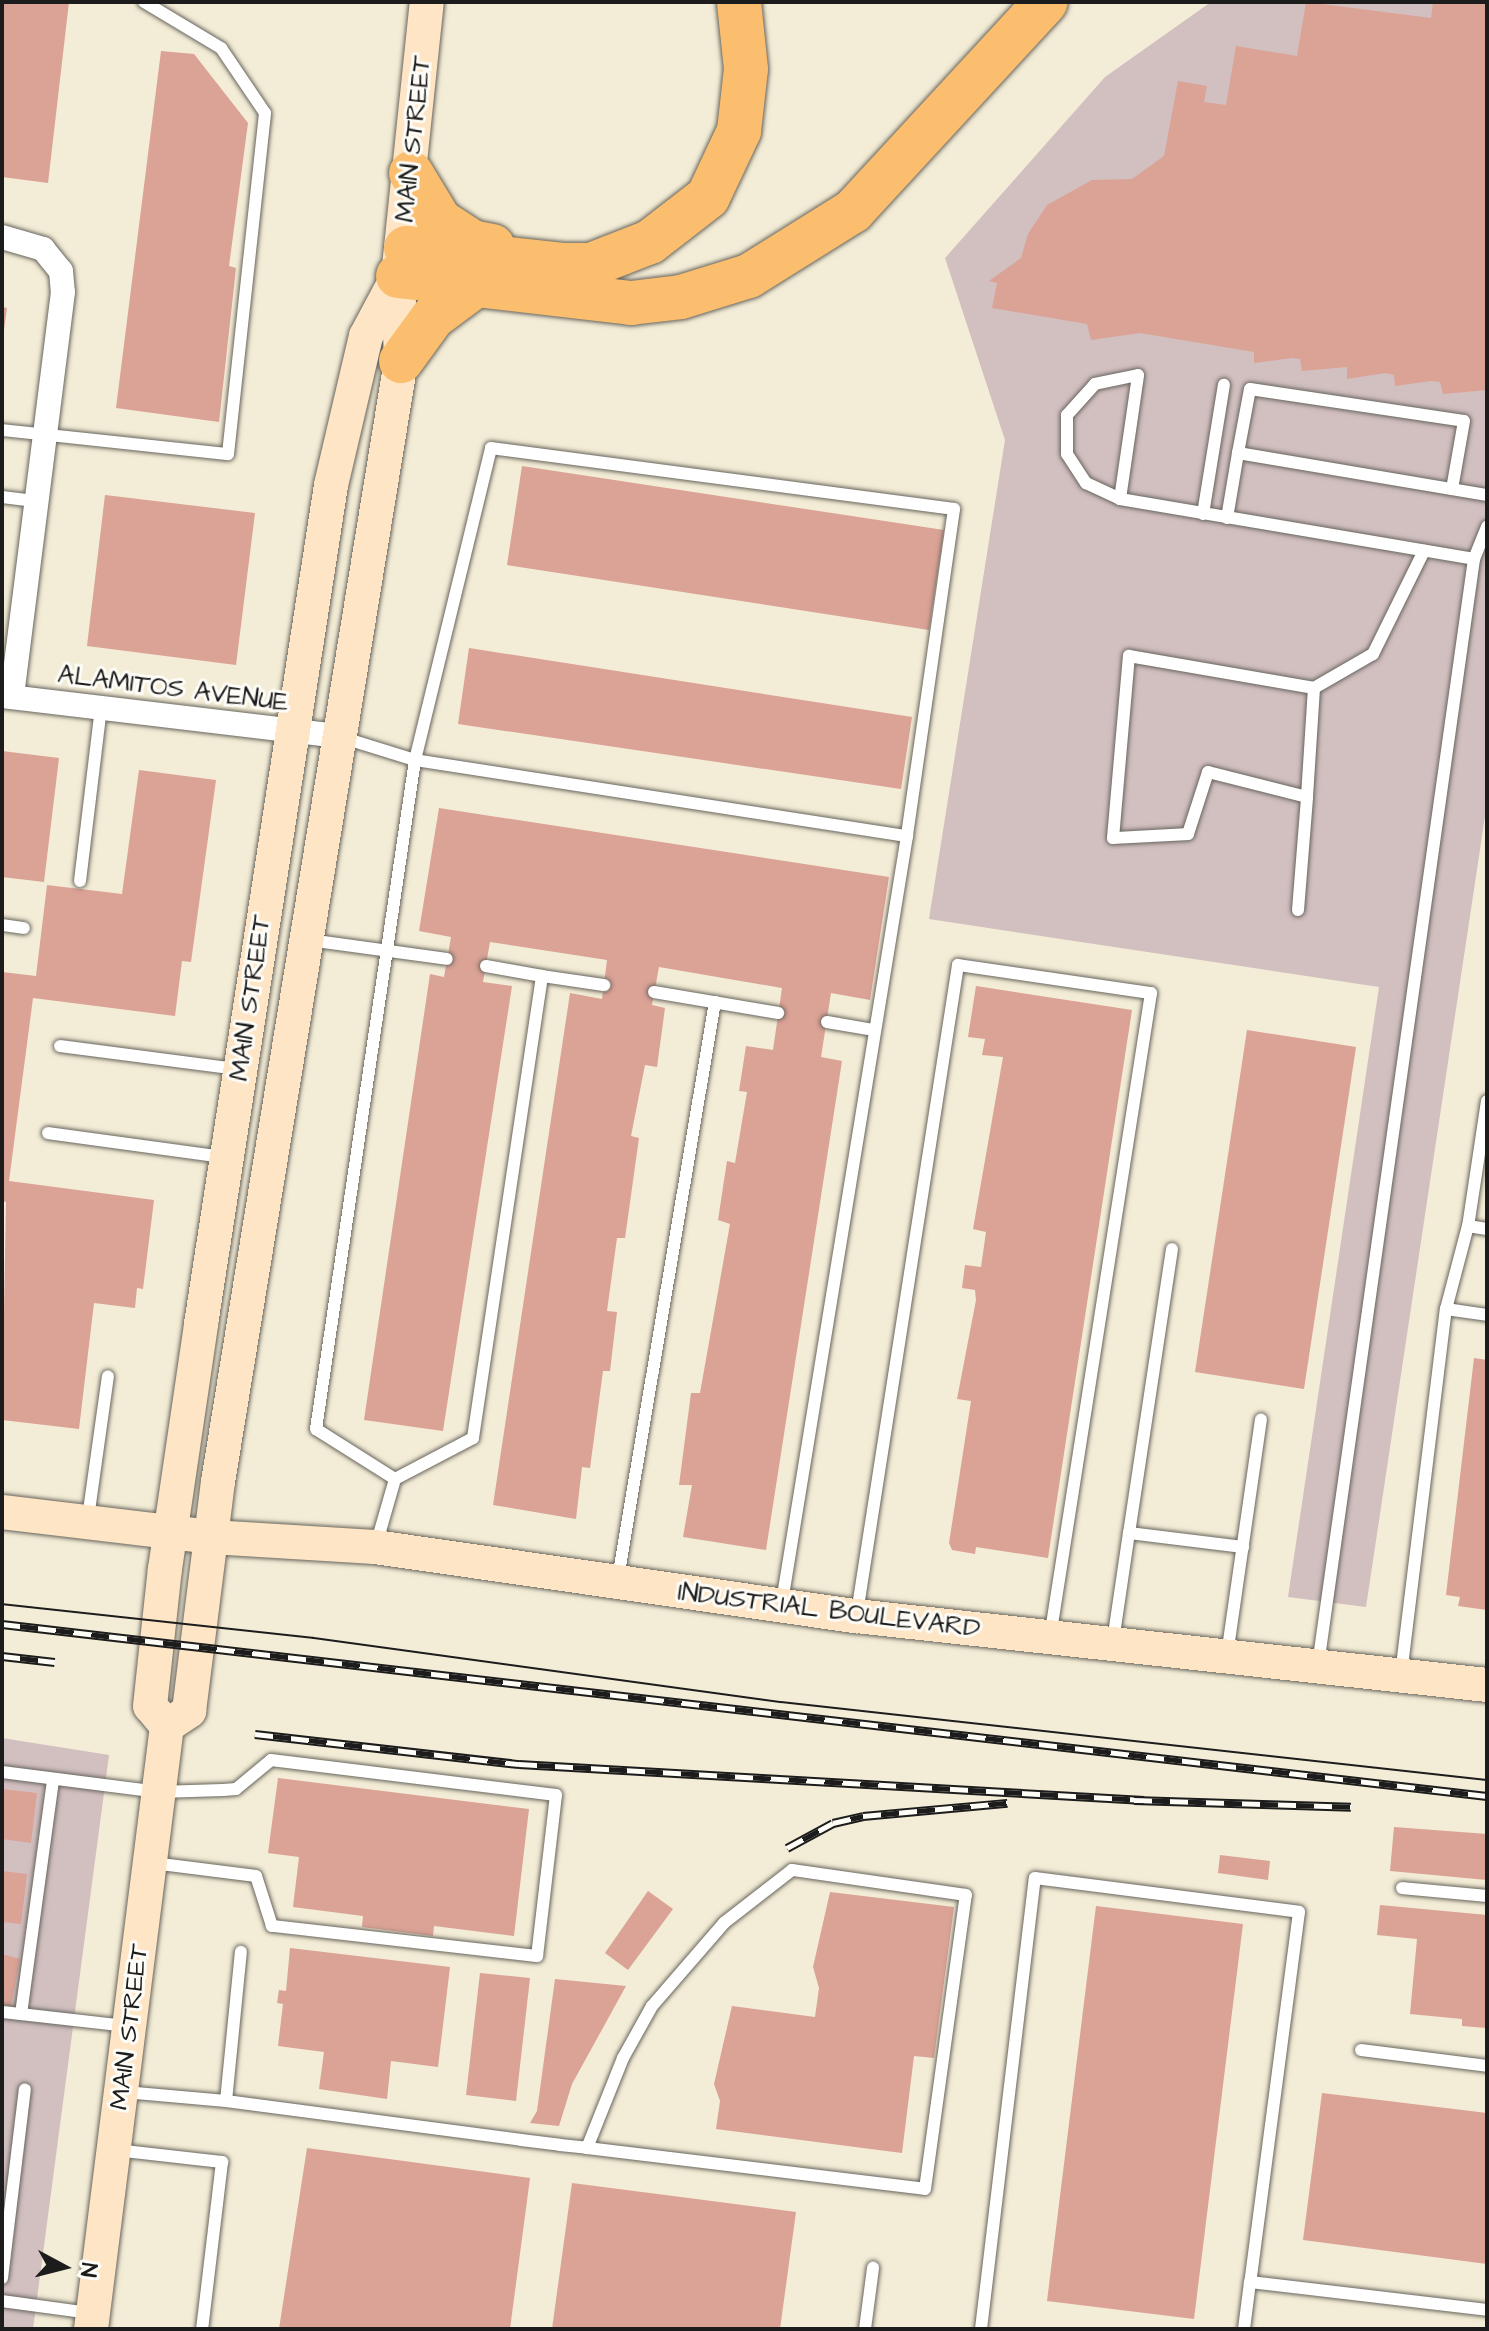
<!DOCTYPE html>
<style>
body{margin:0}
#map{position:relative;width:1489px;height:2331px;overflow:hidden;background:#f3ecd6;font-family:"Architects Daughter",sans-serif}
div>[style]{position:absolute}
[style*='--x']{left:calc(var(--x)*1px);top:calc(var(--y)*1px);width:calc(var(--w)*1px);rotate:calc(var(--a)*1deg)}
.industrial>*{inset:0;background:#d2bfc0}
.building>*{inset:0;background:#dba296}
.roads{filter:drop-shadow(0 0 2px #67655d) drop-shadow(0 0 2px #67655d)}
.lane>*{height:12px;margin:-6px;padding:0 6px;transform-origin:6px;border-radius:6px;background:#fff}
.street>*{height:24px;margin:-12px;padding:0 12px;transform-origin:12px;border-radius:12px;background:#fff}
.secondary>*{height:34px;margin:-17px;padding:0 17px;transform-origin:17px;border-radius:17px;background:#fde5c5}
.highway>*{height:44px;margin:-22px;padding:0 22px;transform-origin:22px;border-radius:22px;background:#fbbd6e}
.tram>*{height:2px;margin:-1px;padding:0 1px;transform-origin:1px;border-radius:1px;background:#1c1c1c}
.rail>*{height:9px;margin-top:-4.5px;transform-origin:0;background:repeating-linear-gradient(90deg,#fdfcf7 0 18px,#1c1c1c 0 36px);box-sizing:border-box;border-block:2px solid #1c1c1c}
span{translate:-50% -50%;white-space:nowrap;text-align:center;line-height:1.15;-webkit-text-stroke:6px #fdfcf7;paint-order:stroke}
.street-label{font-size:26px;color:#1c1c1c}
.frame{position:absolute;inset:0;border:4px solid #1c1c1c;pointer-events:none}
.north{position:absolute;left:24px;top:2227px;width:80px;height:80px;-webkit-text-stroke:6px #fdfcf7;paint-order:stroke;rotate:97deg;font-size:22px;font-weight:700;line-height:32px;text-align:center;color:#1c1c1c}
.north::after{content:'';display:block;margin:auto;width:28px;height:36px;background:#1c1c1c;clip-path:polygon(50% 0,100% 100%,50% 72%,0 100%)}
</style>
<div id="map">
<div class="industrial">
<div style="clip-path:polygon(1211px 2px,1487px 2px,1487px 803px,1366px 1607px,1288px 1597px,1379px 987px,929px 919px,1005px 440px,945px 258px,1105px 77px)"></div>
<div style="clip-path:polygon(2px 1738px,109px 1755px,33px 2329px,2px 2329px)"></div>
</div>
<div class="building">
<div style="clip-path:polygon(2px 2px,69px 2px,48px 183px,2px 177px)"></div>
<div style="clip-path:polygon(1306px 2px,1431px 18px,1433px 2px,1487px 2px,1487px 390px,1443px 394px,1440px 382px,1431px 381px,1395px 386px,1394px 375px,1385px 373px,1347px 379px,1347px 367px,1302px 371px,1300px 359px,1292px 358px,1254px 363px,1254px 352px,1140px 333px,1091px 340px,1087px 324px,992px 308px,997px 283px,989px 281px,1021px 258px,1028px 234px,1047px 205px,1092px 180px,1132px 179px,1164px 156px,1178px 81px,1207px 86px,1204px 102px,1226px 105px,1236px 46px,1297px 56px)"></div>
<div style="clip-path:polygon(161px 51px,194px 54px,248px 123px,229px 266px,236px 268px,219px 422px,116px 408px)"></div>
<div style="clip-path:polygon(2px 307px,7px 308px,4px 330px,2px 329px)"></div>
<div style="clip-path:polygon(522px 466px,944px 530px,929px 630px,507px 565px)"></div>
<div style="clip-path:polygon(105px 495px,255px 513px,236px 665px,87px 646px)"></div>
<div style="clip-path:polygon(469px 648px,912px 717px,901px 789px,458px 724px)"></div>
<div style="clip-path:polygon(2px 751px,59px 758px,44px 882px,2px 877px)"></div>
<div style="clip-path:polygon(139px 770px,216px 780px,191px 962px,182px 961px,175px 1016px,33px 998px,9px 1181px,154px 1200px,143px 1289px,137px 1288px,135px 1308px,94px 1303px,79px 1429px,2px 1420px,6px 1202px,2px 1201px,2px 972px,36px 976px,47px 885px,122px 894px)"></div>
<div style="clip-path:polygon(439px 808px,889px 877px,870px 1000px,831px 993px,821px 1057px,842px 1061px,766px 1550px,683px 1537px,692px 1485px,679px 1485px,691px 1393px,700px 1393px,730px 1224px,718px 1220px,727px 1161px,735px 1163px,747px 1092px,739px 1091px,746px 1046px,773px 1050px,782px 988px,659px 967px,652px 1005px,665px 1008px,657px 1067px,645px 1065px,631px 1136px,639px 1138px,625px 1238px,617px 1238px,607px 1311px,617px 1312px,610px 1371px,603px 1371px,590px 1468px,582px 1467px,576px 1519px,493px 1505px,570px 993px,602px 999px,607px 960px,490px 942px,483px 982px,512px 986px,443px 1431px,364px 1420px,430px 974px,444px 977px,451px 937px,419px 931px)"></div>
<div style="clip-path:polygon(976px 986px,1132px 1010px,1048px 1558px,976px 1547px,975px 1554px,952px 1550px,949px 1543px,971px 1401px,957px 1399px,976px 1300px,975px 1290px,962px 1288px,965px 1265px,981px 1267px,986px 1232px,973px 1229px,1003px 1057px,982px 1055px,985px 1039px,968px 1037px)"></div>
<div style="clip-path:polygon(1247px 1030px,1356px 1047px,1304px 1389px,1195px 1372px)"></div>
<div style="clip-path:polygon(1474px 1358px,1487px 1360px,1487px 1610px,1458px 1606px,1460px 1597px,1446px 1595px)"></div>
<div style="clip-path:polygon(278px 1778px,529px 1809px,514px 1936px,434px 1926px,433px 1936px,362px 1927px,363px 1916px,293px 1907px,299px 1857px,268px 1853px)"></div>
<div style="clip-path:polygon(2px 1789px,37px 1793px,31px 1843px,2px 1839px)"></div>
<div style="clip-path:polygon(1394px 1827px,1487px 1834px,1487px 1880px,1390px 1871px)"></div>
<div style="clip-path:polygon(1220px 1855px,1270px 1861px,1268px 1880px,1218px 1873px)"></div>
<div style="clip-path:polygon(2px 1871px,27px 1874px,21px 1924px,2px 1922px)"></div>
<div style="clip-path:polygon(648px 1891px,673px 1909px,628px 1970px,605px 1953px)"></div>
<div style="clip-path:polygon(830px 1892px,954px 1907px,934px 2058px,914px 2056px,902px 2153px,716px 2129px,720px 2101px,714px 2084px,732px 2006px,815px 2017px,819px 1988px,813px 1967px)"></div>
<div style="clip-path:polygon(1380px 1905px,1487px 1915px,1487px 2028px,1462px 2026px,1462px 2019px,1410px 2014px,1417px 1939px,1377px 1935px)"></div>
<div style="clip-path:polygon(1096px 1906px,1243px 1924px,1194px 2319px,1047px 2301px)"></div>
<div style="clip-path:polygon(290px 1948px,450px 1967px,438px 2067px,391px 2061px,387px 2099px,319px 2089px,324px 2052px,278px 2046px,283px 2004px,277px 2003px,279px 1990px,286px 1991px)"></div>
<div style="clip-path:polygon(2px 1954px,20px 1959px,11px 2006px,2px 2005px)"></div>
<div style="clip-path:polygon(480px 1973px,530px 1978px,516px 2101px,466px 2095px)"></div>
<div style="clip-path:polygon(555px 1979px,626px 1986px,572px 2084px,559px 2126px,530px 2123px,537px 2111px)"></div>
<div style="clip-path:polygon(1322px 2093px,1487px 2113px,1487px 2264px,1303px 2240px)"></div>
<div style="clip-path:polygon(307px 2148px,530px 2178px,510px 2329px,279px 2329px)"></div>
<div style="clip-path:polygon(572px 2183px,796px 2212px,780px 2329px,552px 2329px)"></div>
</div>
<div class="roads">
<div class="lane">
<div style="--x:2;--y:430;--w:227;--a:6.1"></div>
<div style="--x:228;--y:454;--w:343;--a:-83.8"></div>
<div style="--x:265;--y:113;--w:78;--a:-124.1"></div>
<div style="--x:221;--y:48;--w:90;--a:-149.1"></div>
<div style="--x:1238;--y:453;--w:65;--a:-79.4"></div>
<div style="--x:1250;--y:389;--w:216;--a:8.5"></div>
<div style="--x:1464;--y:421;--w:69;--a:100"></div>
<div style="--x:2;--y:497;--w:35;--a:7"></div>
<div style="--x:1120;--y:499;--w:125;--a:-81.7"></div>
<div style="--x:1138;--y:375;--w:44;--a:168.2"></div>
<div style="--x:1095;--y:384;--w:42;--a:132.1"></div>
<div style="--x:1067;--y:415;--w:39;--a:90"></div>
<div style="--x:1067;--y:454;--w:35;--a:57"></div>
<div style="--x:1086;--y:483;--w:38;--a:25"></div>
<div style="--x:1120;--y:499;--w:359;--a:9.6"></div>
<div style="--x:1203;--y:514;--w:131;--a:-80.8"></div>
<div style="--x:1227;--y:518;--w:66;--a:-80.4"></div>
<div style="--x:1238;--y:453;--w:253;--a:9.6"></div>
<div style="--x:1314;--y:688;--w:109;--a:93.7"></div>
<div style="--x:1307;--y:797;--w:102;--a:-165.8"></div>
<div style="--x:1208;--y:772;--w:65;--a:107.9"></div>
<div style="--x:1188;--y:834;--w:75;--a:176.9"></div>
<div style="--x:1113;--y:838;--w:183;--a:-85"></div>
<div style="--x:1129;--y:656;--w:188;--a:9.8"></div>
<div style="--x:1314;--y:688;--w:68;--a:-30"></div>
<div style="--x:1373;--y:654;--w:115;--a:-63.7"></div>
<div style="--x:344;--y:738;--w:74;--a:17.2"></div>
<div style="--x:415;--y:760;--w:498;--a:8.8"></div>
<div style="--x:80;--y:881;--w:174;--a:-83.1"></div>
<div style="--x:1298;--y:910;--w:113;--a:-85.4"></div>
<div style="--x:2;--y:925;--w:22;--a:8"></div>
<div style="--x:309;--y:940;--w:139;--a:7.8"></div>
<div style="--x:486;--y:966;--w:57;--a:10.1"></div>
<div style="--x:654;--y:992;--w:126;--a:9.6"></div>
<div style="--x:827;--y:1022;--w:48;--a:9.7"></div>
<div style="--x:60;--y:1046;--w:179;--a:7.4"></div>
<div style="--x:1487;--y:1101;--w:126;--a:98.6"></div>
<div style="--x:1468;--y:1226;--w:19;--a:9"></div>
<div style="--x:48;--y:1133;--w:178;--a:7.8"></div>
<div style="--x:1172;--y:1249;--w:287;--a:98.6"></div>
<div style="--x:1129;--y:1533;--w:115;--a:7"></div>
<div style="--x:1446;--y:1309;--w:86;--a:-75.2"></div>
<div style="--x:395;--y:1479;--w:88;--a:-27.7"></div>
<div style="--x:473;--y:1438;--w:467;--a:-81.5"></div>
<div style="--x:542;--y:976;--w:63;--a:8.3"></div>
<div style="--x:88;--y:1518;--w:143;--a:-82"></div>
<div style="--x:376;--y:1545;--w:69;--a:-73.9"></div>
<div style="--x:395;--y:1479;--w:93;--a:-147.7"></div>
<div style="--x:316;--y:1429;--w:676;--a:-81.58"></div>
<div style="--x:415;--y:760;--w:321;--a:-76.3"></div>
<div style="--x:491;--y:448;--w:467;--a:7.5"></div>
<div style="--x:954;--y:509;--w:330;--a:98.2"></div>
<div style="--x:907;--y:836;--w:776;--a:99.27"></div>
<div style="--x:618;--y:1578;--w:584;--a:-80.44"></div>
<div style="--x:857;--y:1613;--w:656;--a:-81.14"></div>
<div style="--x:958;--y:965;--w:195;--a:8.3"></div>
<div style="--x:1151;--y:993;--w:652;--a:98.91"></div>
<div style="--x:1113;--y:1641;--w:109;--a:-81.6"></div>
<div style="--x:1227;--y:1655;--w:238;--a:-81.8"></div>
<div style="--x:1318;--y:1665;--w:1117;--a:-81.97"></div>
<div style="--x:1474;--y:559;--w:35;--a:-68"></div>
<div style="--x:1401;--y:1674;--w:368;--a:-83"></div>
<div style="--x:1446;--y:1309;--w:41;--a:8.3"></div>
<div style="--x:2;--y:1772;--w:158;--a:7.3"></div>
<div style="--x:159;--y:1792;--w:64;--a:-1.8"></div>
<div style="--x:223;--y:1790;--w:13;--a:-4"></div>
<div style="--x:236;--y:1789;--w:45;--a:-39.6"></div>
<div style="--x:271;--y:1760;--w:287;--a:7"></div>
<div style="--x:556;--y:1795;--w:162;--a:96.7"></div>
<div style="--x:537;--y:1956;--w:267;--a:-173.5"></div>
<div style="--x:272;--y:1926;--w:52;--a:-107.7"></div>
<div style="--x:256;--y:1876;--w:104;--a:-172.8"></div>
<div style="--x:1402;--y:1888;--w:85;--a:5.4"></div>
<div style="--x:2;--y:2012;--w:125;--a:6.4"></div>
<div style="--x:21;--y:2014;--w:237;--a:-82.2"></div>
<div style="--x:1361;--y:2050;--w:127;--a:7.2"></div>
<div style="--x:125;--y:2092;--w:101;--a:5.1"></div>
<div style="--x:226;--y:2101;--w:150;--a:-84.3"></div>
<div style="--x:226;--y:2101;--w:298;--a:7.5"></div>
<div style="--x:521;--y:2140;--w:39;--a:7"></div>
<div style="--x:560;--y:2145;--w:27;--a:6"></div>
<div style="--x:587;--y:2148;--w:340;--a:6.9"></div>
<div style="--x:925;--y:2189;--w:297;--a:-82.1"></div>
<div style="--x:966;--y:1895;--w:176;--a:-171.8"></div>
<div style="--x:792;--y:1870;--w:86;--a:142.1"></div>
<div style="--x:724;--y:1923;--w:110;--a:130.9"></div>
<div style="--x:652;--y:2006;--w:60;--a:119.1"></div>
<div style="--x:623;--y:2058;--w:97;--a:111.8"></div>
<div style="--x:115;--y:2150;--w:108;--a:6.4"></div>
<div style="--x:222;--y:2162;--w:168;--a:96.8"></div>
<div style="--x:2;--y:2278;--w:190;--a:-83.1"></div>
<div style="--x:2;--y:2301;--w:89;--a:7.8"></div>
<div style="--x:865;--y:2329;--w:62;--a:-82.5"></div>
<div style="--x:981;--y:2329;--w:454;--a:-83.2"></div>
<div style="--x:1035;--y:1878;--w:266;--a:7.3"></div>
<div style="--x:1299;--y:1912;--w:373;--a:97.5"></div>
<div style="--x:1244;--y:2329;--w:47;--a:-82.7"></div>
<div style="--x:1250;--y:2282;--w:239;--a:6.7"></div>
</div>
<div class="street">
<div style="--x:2;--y:237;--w:43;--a:16.3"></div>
<div style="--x:43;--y:249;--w:28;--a:51"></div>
<div style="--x:61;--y:271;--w:21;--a:85"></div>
<div style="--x:63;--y:292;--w:408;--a:97.2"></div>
<div style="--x:2;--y:696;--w:338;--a:6.8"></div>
</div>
<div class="secondary">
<div style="--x:2;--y:1512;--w:210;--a:6.8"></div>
<div style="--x:211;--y:1537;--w:164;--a:3.5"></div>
<div style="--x:375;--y:1547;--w:486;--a:8.2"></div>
<div style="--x:856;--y:1616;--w:635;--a:6.24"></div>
<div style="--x:167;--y:1726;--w:27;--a:-34"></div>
<div style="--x:189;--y:1711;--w:231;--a:-82.8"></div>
<div style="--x:218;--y:1482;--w:1136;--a:-80.73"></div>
<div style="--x:401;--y:361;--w:85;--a:-92"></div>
<div style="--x:398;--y:276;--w:276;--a:-84"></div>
<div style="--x:91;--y:2329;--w:608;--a:-82.82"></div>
<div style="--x:167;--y:1726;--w:26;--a:-130"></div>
<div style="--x:150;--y:1706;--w:138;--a:-83.8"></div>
<div style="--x:165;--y:1569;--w:248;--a:-81.6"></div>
<div style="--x:201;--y:1324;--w:849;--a:-81.19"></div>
<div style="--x:331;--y:485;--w:153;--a:-76.8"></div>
<div style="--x:366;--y:336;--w:68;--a:-61.9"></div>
</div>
<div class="highway">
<div style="--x:411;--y:173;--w:56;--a:58.9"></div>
<div style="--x:440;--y:221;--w:38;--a:33"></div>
<div style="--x:472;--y:242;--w:21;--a:11"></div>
<div style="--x:406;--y:248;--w:160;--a:6.1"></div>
<div style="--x:565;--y:265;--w:26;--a:0"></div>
<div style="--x:591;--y:265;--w:63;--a:-21.3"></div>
<div style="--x:650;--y:242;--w:73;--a:-37.8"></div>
<div style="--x:708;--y:197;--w:73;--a:-64.8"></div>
<div style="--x:739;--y:131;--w:62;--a:-83.6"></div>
<div style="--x:746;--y:69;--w:67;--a:-96"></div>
<div style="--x:398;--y:276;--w:235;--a:6.6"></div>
<div style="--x:631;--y:303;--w:50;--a:-6.8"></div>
<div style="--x:681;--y:297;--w:71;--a:-17.2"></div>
<div style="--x:749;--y:276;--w:123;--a:-32"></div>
<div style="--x:853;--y:211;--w:284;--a:-47.3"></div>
<div style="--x:401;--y:361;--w:54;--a:-54"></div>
<div style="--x:433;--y:317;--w:49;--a:-36.6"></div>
</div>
</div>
<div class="tram">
<div style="--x:2;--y:1604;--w:313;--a:6.2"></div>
<div style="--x:313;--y:1638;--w:472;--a:7.8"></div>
<div style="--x:781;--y:1702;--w:710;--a:6.3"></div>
</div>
<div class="rail">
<div style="--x:2;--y:1624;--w:1495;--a:6.61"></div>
<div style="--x:2;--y:1656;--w:53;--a:6.5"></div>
<div style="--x:255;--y:1734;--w:266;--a:6.5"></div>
<div style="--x:519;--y:1764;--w:626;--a:3.3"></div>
<div style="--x:1134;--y:1800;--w:217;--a:1.8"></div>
<div style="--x:787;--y:1848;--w:52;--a:-28.5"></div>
<div style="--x:833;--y:1823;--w:31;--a:-13"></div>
<div style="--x:863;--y:1816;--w:145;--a:-5.2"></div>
</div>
<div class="street-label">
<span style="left:414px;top:139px;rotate:-84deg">MAIN STREET</span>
<span style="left:173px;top:689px;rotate:7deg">ALAMITOS AVENUE</span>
<span style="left:251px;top:998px;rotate:-82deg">MAIN STREET</span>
<span style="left:829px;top:1611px;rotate:7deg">INDUSTRIAL BOULEVARD</span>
<span style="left:130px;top:2027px;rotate:-83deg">MAIN STREET</span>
</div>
<div class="frame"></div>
<div class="north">N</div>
</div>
